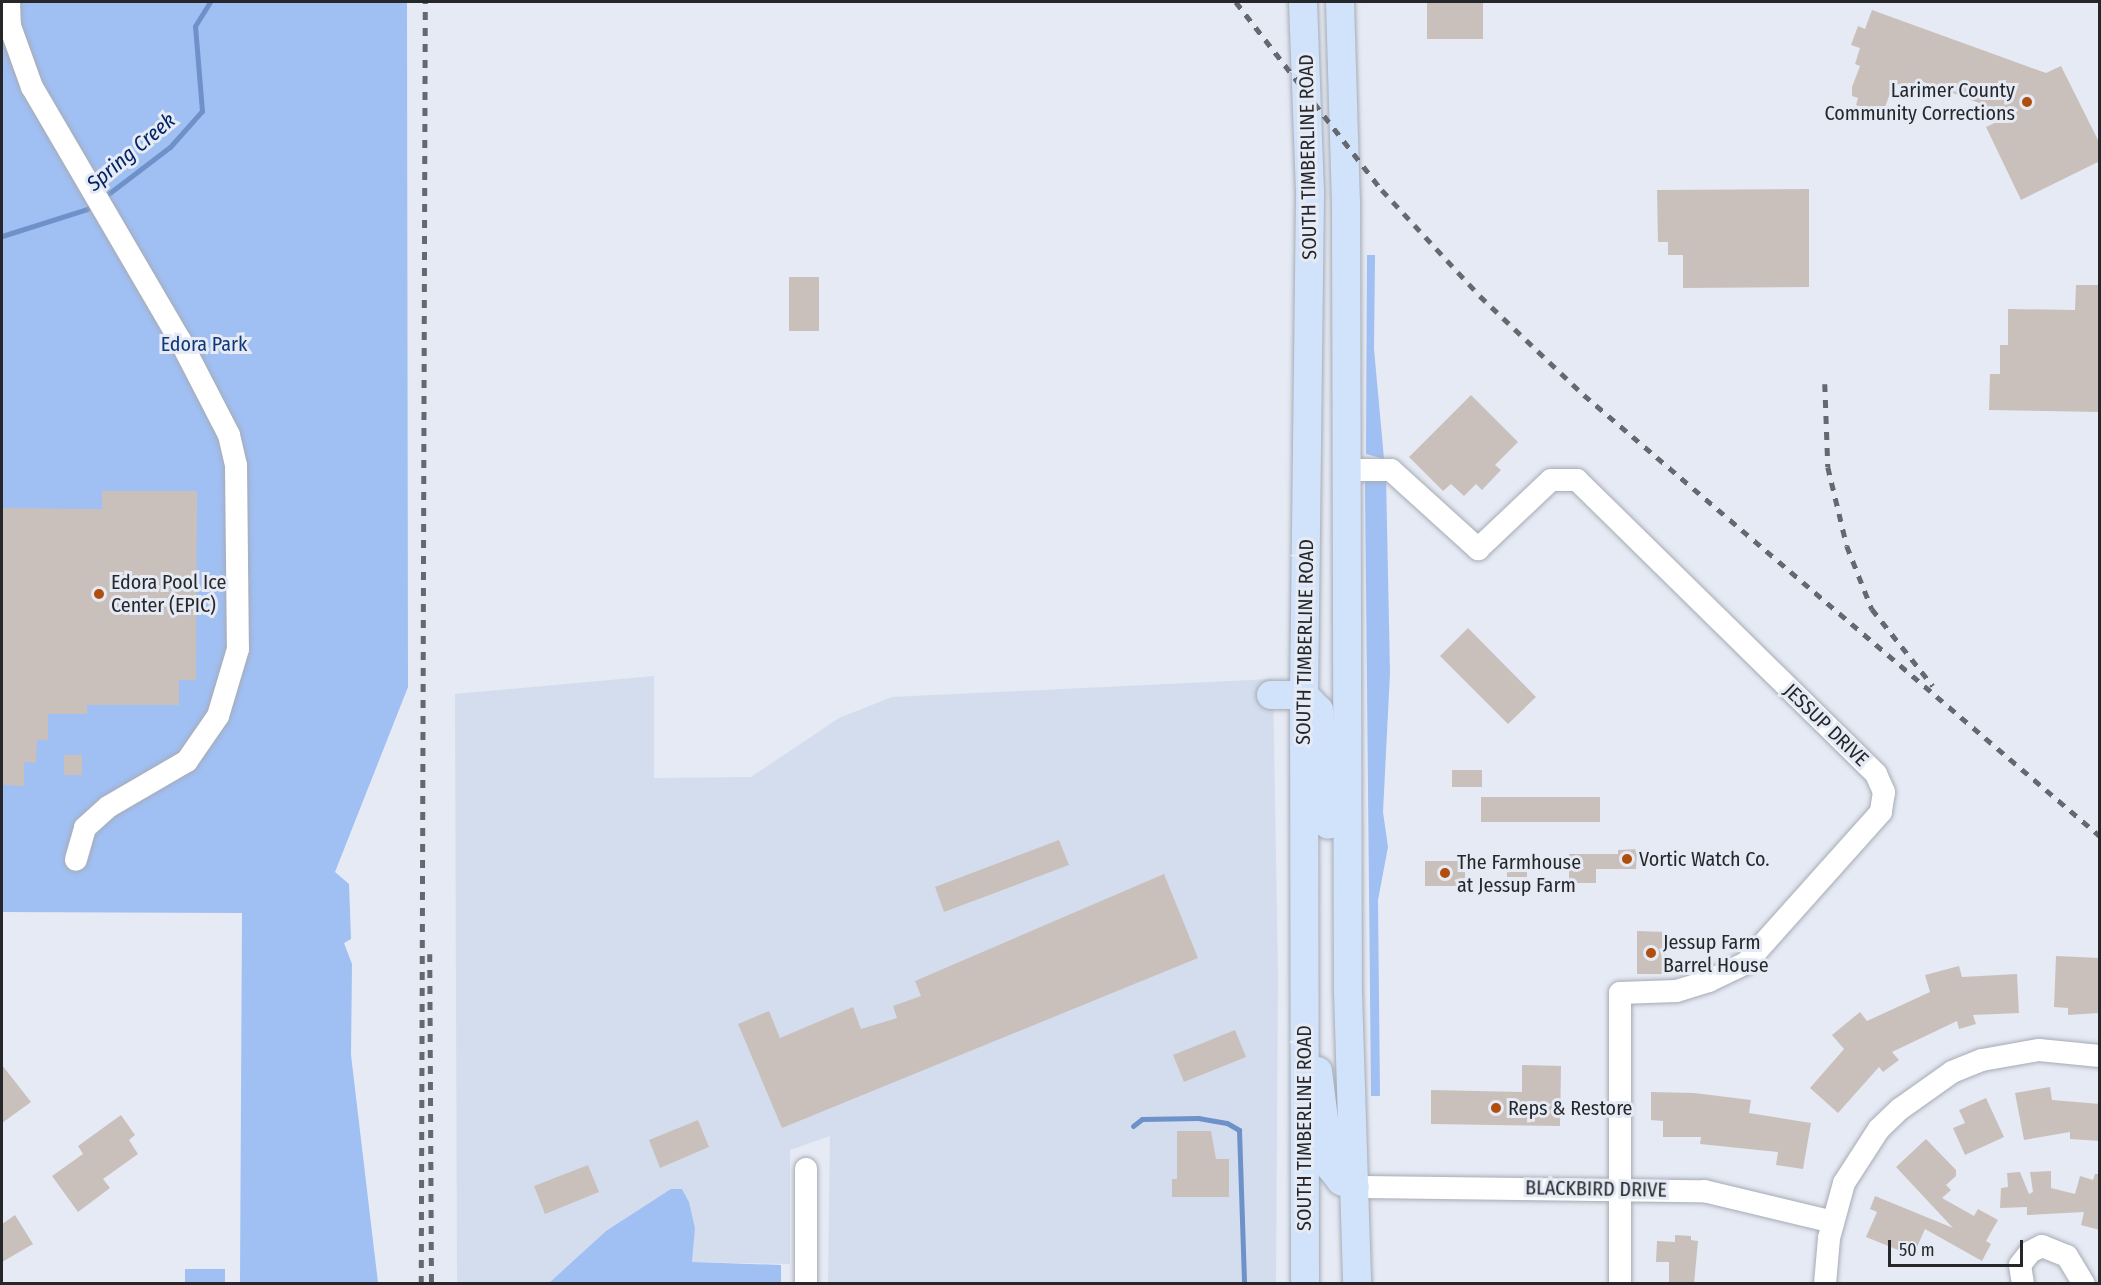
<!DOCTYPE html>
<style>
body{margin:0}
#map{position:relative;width:2101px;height:1285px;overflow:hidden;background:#e5eaf4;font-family:"Fira Sans Condensed",sans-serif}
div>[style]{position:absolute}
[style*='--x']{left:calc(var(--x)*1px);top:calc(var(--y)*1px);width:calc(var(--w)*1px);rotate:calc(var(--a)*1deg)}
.built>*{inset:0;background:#d4dded}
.green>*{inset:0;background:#a0bff2}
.stream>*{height:5px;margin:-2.5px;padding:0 2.5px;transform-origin:2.5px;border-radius:2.5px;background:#6f91c9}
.building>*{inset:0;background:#cac0bb}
.roads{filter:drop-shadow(0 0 2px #a6abb4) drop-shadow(0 0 2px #a6abb4)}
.minor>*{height:22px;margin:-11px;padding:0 11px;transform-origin:11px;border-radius:11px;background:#fff}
.major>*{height:28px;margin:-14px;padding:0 14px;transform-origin:14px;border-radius:14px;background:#d1e2fb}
.rail>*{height:4.5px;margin-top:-2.25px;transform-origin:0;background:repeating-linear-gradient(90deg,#65686e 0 8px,transparent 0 16px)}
.dots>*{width:16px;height:16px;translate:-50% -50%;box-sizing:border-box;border:3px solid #e5eaf4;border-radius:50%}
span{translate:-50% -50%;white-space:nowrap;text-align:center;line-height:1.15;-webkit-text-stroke:6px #e5eaf4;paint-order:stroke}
.poi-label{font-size:20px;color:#25272b}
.right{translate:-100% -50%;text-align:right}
.left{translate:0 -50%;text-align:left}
.street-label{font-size:20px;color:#25272b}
.park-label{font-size:20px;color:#0f387b}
.water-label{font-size:21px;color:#002567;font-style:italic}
.frame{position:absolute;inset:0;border:3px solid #25272b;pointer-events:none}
.scale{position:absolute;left:1888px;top:1240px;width:135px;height:27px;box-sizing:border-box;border:3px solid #25272b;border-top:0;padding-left:8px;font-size:18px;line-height:21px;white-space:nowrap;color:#25272b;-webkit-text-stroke:4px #e5eaf4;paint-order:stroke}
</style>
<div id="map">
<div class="built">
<div style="clip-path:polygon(654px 676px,654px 778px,751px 777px,839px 718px,892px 697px,1273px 679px,1278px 976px,1276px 1283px,828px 1283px,830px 1136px,790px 1150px,790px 1264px,691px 1262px,695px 1228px,689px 1202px,682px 1189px,606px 1231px,549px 1283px,457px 1283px,455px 694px)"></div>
</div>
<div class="green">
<div style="clip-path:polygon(2px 2px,407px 2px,408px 687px,335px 872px,349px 884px,351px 939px,344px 943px,352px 964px,351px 1055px,378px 1283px,240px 1283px,242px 913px,2px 912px)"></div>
<div style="clip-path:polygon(1367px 255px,1375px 255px,1374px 349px,1384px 459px,1366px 454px)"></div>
<div style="clip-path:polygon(1386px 476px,1390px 673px,1383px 812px,1388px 847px,1378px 900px,1380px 1096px,1371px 1096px,1365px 481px)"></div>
<div style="clip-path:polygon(671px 1189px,682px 1189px,689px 1202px,695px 1228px,692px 1262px,781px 1265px,781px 1283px,549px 1283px,606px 1231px)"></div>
<div style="clip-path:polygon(185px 1269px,225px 1269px,225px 1283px,185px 1283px)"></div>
</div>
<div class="stream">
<div style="--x:103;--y:198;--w:84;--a:-37.3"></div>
<div style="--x:170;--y:147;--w:48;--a:-48.4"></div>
<div style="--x:202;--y:111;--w:85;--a:-94.7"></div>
<div style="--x:195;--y:26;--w:28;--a:-58"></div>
<div style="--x:2;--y:236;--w:89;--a:-17.6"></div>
<div style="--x:87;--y:209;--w:10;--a:-37"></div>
<div style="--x:1133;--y:1126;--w:11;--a:-38"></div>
<div style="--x:1142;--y:1119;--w:56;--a:-1"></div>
<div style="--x:1198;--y:1118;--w:29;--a:10"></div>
<div style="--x:1227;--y:1123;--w:14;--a:30"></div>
<div style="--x:1239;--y:1130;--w:154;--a:88.1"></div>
</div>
<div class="building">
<div style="clip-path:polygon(1427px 2px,1483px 2px,1483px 39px,1427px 39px)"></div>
<div style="clip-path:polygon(1872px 10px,2046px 73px,2061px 66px,2100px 144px,2100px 161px,2021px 200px,1986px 127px,2011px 115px,1918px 80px,1914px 90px,1894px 83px,1882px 115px,1856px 105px,1858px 98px,1852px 96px,1852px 87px,1860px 66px,1855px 64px,1860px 48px,1851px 45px,1858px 26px,1865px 29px)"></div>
<div style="clip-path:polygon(1809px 189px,1809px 287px,1683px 288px,1683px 255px,1668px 255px,1668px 242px,1658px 242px,1657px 190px)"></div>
<div style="clip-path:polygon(789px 277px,819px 277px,819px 331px,789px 331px)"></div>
<div style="clip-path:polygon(2076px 285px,2100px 285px,2100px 412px,1989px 410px,1990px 374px,2000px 374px,2000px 345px,2008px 345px,2008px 309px,2075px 310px)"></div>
<div style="clip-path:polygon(1471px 395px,1518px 442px,1495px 465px,1501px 470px,1482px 490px,1476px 484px,1464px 496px,1451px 484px,1443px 491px,1409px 457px)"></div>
<div style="clip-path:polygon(102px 491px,197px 491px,196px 680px,179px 680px,179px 705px,87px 705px,87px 714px,48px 714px,48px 740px,37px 740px,36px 763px,24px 762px,24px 786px,2px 785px,2px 508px,102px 509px)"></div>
<div style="clip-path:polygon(1468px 628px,1536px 697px,1508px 724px,1440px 656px)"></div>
<div style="clip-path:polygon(64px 755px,82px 755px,82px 775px,64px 775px)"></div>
<div style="clip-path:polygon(1452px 770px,1482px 770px,1482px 787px,1452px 787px)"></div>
<div style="clip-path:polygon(1481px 797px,1600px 797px,1600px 822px,1481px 822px)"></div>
<div style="clip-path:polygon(1059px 840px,1069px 865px,944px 912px,935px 887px)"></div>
<div style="clip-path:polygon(1637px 849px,1636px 869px,1596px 869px,1596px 883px,1569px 883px,1569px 854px,1618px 854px,1618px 850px)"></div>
<div style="clip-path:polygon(1507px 857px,1527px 857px,1527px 877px,1507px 877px)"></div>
<div style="clip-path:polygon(1425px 861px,1465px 861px,1465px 886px,1425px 886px)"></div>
<div style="clip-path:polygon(1164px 874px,1198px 958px,782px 1128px,738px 1024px,769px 1011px,780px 1038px,853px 1007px,861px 1029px,897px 1018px,893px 1006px,921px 996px,915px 981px)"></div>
<div style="clip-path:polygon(1637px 931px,1666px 932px,1665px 974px,1637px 974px)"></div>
<div style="clip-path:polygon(2056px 956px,2100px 958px,2100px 1013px,2068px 1015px,2068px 1008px,2054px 1007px)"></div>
<div style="clip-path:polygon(1959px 966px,1962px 977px,2017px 974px,2019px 1013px,1973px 1015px,1976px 1024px,1959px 1029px,1957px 1021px,1892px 1052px,1899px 1060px,1883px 1072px,1879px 1067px,1838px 1113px,1810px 1088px,1844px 1049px,1832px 1035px,1860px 1012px,1867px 1021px,1930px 992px,1925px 975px)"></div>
<div style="clip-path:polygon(1235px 1030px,1246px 1057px,1184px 1082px,1173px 1055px)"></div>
<div style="clip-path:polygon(2px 1065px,31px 1102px,2px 1123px)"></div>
<div style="clip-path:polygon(1522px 1065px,1561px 1066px,1560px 1126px,1431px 1124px,1431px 1090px,1522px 1092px)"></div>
<div style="clip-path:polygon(2050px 1087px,2052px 1100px,2100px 1104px,2100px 1141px,2070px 1139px,2070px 1132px,2024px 1140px,2015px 1093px)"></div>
<div style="clip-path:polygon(1651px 1092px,1694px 1093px,1751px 1100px,1749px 1113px,1811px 1123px,1803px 1169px,1776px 1165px,1778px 1152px,1700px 1144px,1701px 1137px,1663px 1137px,1663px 1121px,1651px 1120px)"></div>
<div style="clip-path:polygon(1986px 1098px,2004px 1137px,1965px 1155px,1953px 1128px,1965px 1123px,1959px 1110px)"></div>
<div style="clip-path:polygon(121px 1115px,135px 1135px,129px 1140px,138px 1154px,103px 1179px,110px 1188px,78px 1212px,52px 1176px,83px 1154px,78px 1146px)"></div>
<div style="clip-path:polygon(698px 1120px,709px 1147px,660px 1168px,649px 1140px)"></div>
<div style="clip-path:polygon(1177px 1131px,1211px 1131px,1216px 1159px,1229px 1159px,1229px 1197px,1172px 1197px,1172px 1179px,1177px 1179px)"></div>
<div style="clip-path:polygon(1926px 1139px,1956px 1170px,1956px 1176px,1946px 1185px,1951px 1190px,1942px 1198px,1974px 1216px,1978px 1209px,1998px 1220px,1986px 1241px,1991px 1244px,1982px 1261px,1925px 1229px,1913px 1256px,1866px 1237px,1877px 1212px,1870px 1209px,1875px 1196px,1953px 1228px,1896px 1167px)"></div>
<div style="clip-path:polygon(588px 1165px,599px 1192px,545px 1214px,534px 1186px)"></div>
<div style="clip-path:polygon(2051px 1171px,2051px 1188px,2075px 1194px,2080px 1176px,2093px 1180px,2095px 1174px,2100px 1174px,2100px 1230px,2081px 1225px,2084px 1212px,2027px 1215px,2027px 1207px,2000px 1208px,2001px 1188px,2008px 1187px,2007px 1173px,2020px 1172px,2029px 1194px,2033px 1192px,2030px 1172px)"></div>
<div style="clip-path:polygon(15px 1215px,33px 1244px,2px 1262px,2px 1224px)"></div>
<div style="clip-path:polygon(1675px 1235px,1691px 1236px,1691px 1240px,1698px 1241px,1694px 1284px,1669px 1284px,1669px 1262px,1656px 1262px,1657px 1241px,1675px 1242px)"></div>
</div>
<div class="roads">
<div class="minor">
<div style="--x:9;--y:2;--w:24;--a:88"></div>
<div style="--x:10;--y:26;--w:65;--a:70.2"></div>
<div style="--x:32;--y:87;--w:293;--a:59.7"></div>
<div style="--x:180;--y:340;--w:107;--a:62.7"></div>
<div style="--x:229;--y:435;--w:31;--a:77"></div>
<div style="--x:236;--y:465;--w:184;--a:89.4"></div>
<div style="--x:238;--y:649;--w:70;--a:106.6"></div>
<div style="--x:218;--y:716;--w:55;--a:124.6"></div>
<div style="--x:187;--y:761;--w:91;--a:149.8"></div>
<div style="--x:108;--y:807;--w:31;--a:138"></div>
<div style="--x:85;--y:828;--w:33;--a:106"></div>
<div style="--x:1345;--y:470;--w:46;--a:0"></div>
<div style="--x:1391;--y:470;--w:118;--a:42.2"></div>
<div style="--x:1478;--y:549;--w:100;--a:-43.4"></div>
<div style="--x:1551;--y:480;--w:26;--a:0"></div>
<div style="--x:1577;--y:480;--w:419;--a:44.5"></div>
<div style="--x:1876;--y:774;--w:20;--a:66"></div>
<div style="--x:1884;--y:792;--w:20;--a:99"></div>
<div style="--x:1881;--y:812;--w:203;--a:131.8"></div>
<div style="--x:1746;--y:963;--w:41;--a:154.1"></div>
<div style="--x:1709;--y:981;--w:34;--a:163"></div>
<div style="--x:1676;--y:991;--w:56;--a:178"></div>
<div style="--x:1620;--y:993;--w:291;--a:90"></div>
<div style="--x:806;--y:1169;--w:115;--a:90"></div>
<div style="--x:1355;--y:1187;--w:349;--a:0.7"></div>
<div style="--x:1704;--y:1191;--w:133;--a:13.5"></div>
<div style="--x:1825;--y:1284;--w:46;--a:-85"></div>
<div style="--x:1829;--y:1238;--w:57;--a:-74.7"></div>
<div style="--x:1844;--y:1183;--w:64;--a:-57.1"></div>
<div style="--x:1879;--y:1129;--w:29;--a:-44"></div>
<div style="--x:1900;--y:1109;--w:64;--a:-35.4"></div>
<div style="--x:1952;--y:1072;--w:32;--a:-22"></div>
<div style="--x:1982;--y:1060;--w:58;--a:-10"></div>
<div style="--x:2039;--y:1050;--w:61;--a:5.6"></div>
<div style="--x:2023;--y:1284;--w:19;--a:-99"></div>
<div style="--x:2020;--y:1265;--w:16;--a:-52"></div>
<div style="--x:2030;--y:1252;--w:13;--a:-27"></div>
<div style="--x:2042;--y:1246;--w:27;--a:22"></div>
<div style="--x:2067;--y:1256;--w:33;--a:59"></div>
</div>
<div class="major">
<div style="--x:1303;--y:2;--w:191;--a:87.9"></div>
<div style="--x:1310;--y:193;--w:502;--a:90.68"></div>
<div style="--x:1304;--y:695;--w:589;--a:89.9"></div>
<div style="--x:1340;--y:2;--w:200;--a:88.3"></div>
<div style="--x:1346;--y:202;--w:791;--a:89.86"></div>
<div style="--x:1348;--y:993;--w:291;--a:88.2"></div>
<div style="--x:1271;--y:695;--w:33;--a:0"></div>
<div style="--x:1304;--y:695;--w:21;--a:45"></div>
<div style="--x:1319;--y:710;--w:115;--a:85.5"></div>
<div style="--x:1318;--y:1071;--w:97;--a:82.9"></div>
<div style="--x:1330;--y:1167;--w:18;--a:52"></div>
<div style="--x:1341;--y:1181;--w:15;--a:23"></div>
</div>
</div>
<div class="rail">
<div style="--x:1236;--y:2;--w:238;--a:52.2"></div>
<div style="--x:1382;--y:190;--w:144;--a:47.2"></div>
<div style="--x:1480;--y:296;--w:144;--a:43.6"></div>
<div style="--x:1584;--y:395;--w:679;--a:40.52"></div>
<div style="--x:1825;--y:384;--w:83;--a:87.9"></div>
<div style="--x:1828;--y:467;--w:81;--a:76.5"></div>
<div style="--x:1847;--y:546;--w:68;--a:68.4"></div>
<div style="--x:1872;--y:609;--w:98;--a:51.6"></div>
<div style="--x:430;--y:954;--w:330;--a:89.7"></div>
<div style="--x:421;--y:1284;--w:1282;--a:-89.82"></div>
</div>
<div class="dots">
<div style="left:2027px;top:102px;background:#b04e0d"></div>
<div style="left:99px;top:594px;background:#b04e0d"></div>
<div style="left:1627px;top:859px;background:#b04e0d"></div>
<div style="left:1445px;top:873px;background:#b04e0d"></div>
<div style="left:1651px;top:953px;background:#b04e0d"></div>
<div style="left:1496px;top:1108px;background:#b04e0d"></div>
</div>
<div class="poi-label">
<span class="right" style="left:2015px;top:102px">Larimer County<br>Community Corrections</span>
<span class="left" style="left:111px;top:594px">Edora Pool Ice<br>Center (EPIC)</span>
<span class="left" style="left:1639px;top:859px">Vortic Watch Co.</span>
<span class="left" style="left:1457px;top:874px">The Farmhouse<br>at Jessup Farm</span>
<span class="left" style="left:1663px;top:954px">Jessup Farm<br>Barrel House</span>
<span class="left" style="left:1508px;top:1108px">Reps &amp; Restore</span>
</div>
<div class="street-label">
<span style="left:1308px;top:157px;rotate:-91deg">SOUTH TIMBERLINE ROAD</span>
<span style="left:1305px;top:642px;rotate:-89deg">SOUTH TIMBERLINE ROAD</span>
<span style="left:1826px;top:725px;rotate:44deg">JESSUP DRIVE</span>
<span style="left:1304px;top:1128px;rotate:-90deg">SOUTH TIMBERLINE ROAD</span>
<span style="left:1596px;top:1189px;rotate:1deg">BLACKBIRD DRIVE</span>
</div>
<div class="park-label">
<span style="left:204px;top:344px">Edora Park</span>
</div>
<div class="water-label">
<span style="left:131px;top:152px;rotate:-40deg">Spring Creek</span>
</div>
<div class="frame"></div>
<div class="scale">50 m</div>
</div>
